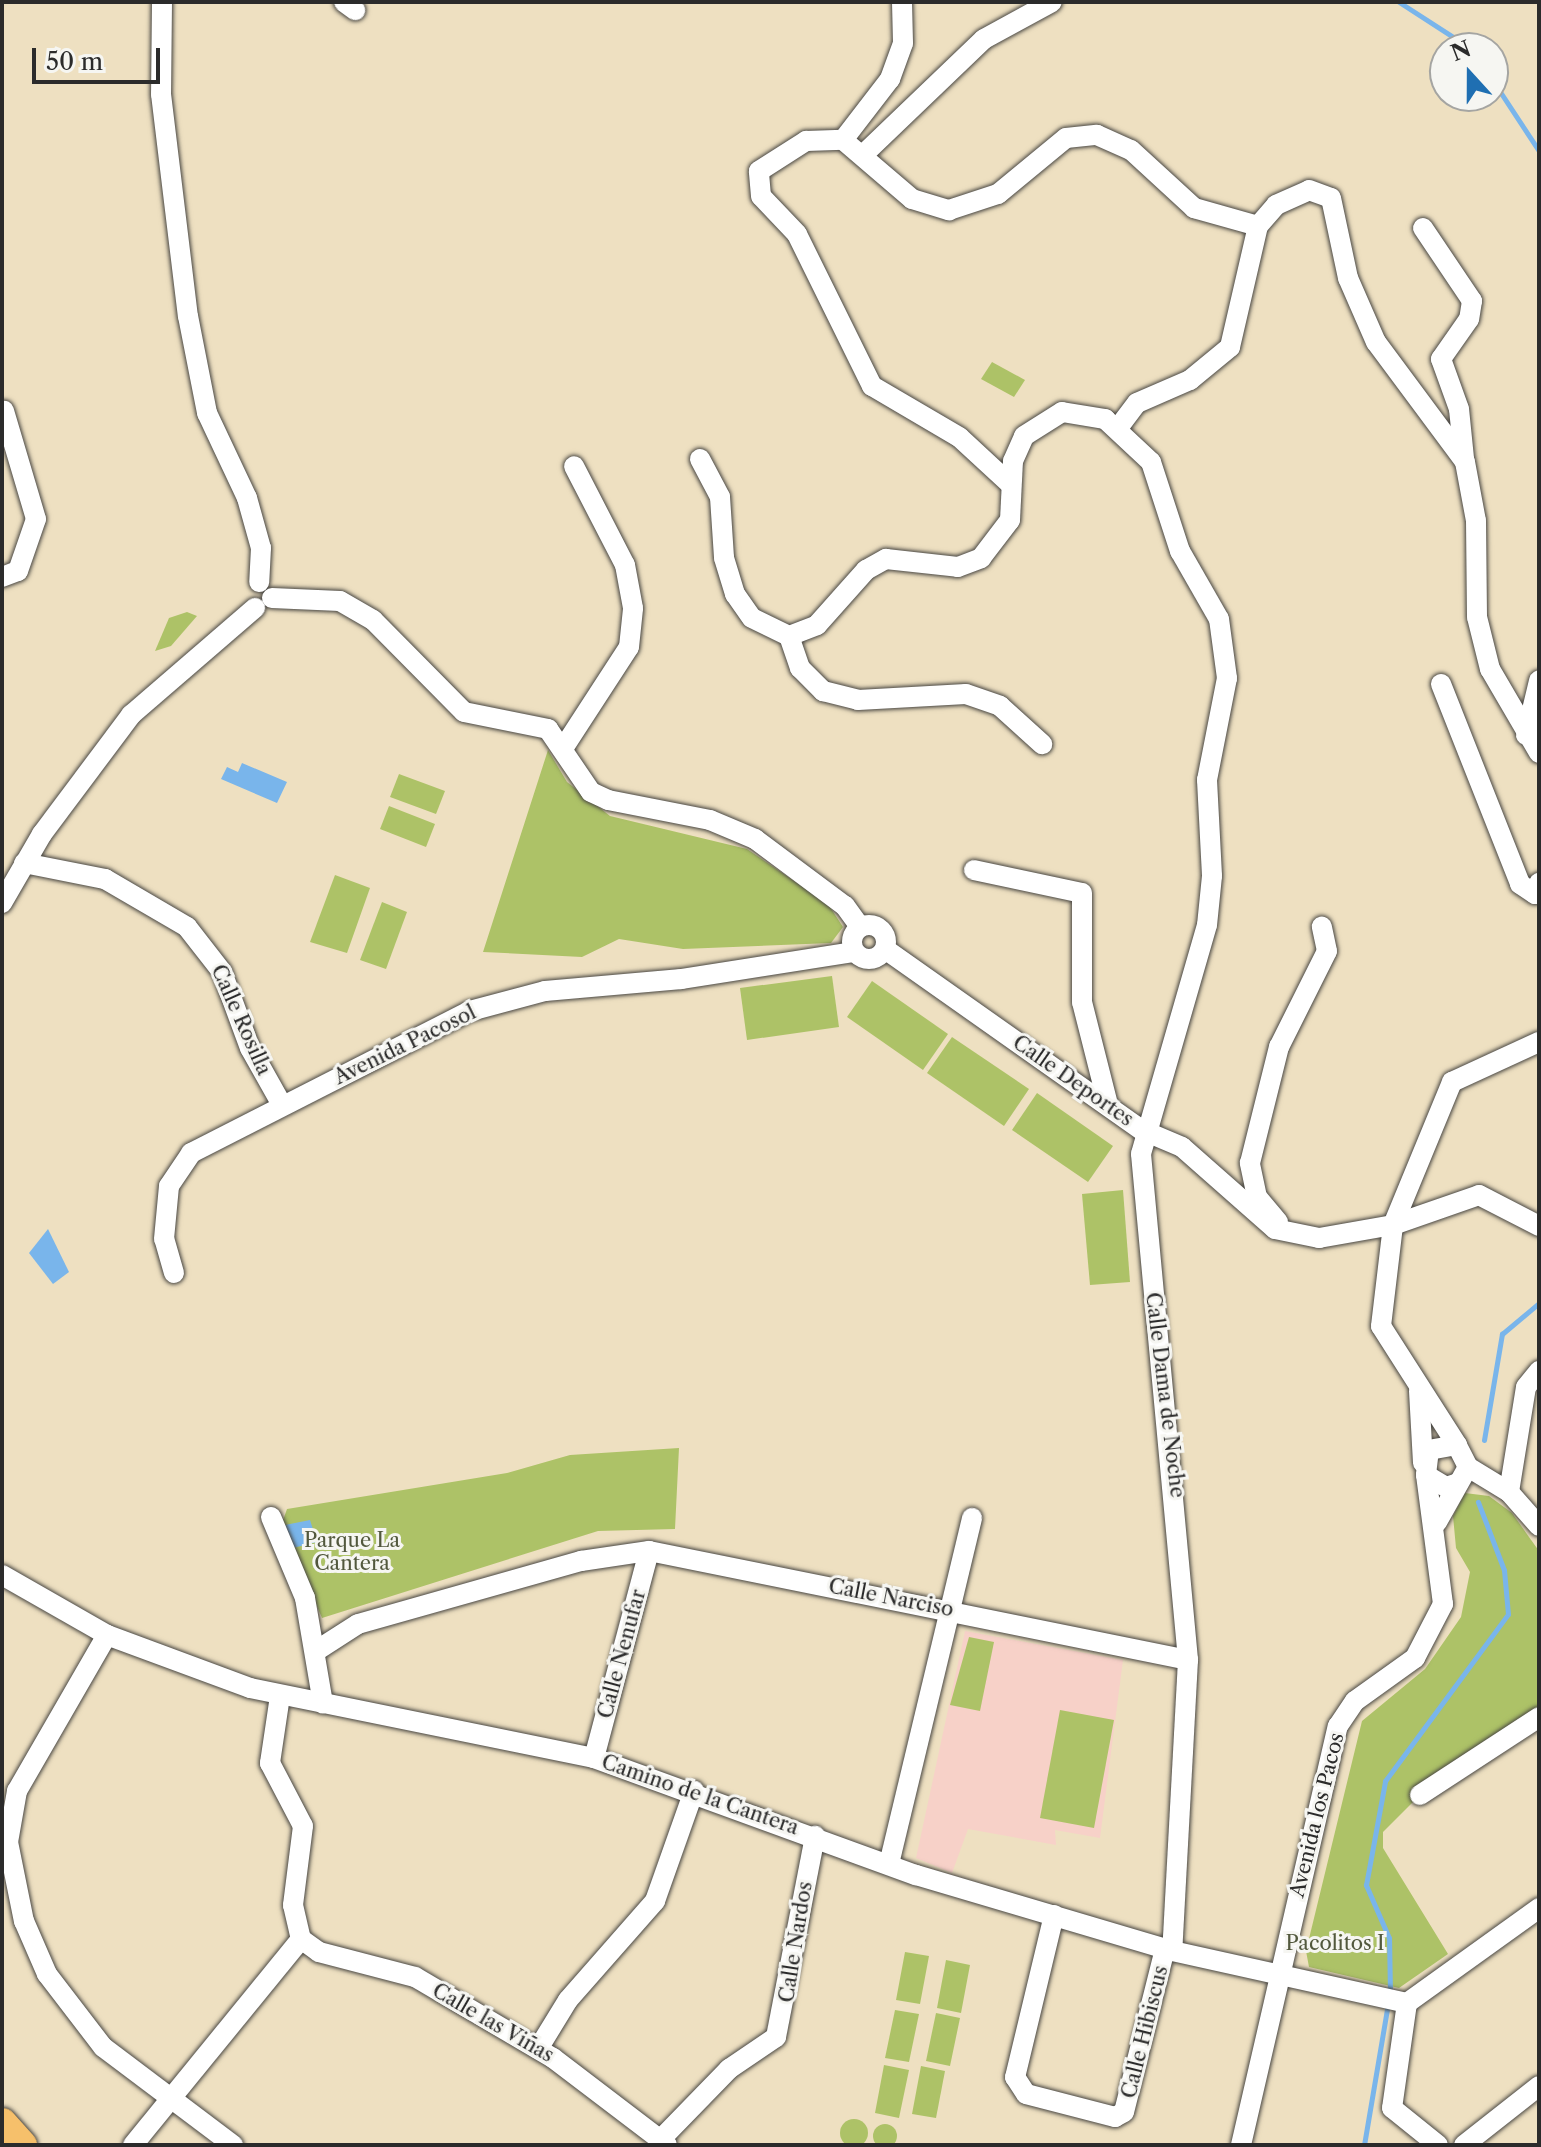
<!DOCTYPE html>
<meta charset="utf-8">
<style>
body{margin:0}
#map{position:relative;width:1541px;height:2147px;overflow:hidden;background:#eee0c1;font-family:"Libre Caslon Text",serif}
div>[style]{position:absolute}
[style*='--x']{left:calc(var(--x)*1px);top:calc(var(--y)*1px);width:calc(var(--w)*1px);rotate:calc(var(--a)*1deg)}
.built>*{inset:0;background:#f7d1c8}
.green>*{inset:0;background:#adc267}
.round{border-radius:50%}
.water>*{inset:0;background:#79b5eb}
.stream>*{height:5px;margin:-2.5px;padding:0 2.5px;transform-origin:2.5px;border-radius:2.5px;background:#79b5eb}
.roads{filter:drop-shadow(0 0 2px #484642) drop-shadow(0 0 2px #484642)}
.minor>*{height:20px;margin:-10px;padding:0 10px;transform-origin:10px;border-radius:10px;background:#fff}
.minor>.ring{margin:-10px;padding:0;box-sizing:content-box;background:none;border:20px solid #fff;border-radius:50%}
.highway>*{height:30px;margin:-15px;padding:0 15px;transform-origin:15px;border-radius:15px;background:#f6c06b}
span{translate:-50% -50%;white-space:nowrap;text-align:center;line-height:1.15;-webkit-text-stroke:6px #f6f6f2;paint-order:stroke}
.street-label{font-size:20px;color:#2b2b2b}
.park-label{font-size:20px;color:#52583d}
.frame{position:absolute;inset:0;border:4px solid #2b2b2b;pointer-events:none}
.north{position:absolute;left:1429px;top:32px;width:80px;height:80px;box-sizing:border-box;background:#f6f6f2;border:2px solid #a5a5a2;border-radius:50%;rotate:339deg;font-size:22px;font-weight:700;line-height:32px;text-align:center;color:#2b2b2b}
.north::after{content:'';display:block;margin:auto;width:28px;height:36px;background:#1f6fb2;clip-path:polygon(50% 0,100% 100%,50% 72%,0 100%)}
.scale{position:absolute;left:32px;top:48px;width:128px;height:36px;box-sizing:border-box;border:4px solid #2b2b2b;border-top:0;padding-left:10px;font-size:24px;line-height:28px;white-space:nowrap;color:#2b2b2b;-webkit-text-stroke:6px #f6f6f2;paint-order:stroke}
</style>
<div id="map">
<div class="built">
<div style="clip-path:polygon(965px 1631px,1123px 1660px,1100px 1838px,1055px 1830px,1056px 1845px,968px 1829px,952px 1873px,916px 1858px)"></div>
</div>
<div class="green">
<div style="clip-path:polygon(992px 362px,1025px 380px,1014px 397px,981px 379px)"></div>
<div style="clip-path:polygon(187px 612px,197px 616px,171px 646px,155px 651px,169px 618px)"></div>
<div style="clip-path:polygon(548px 750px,567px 782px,610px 816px,747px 849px,828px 904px,843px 927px,831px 943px,683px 949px,619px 939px,582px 957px,483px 952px)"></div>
<div style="clip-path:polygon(399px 774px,445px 791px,436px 814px,390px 797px)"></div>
<div style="clip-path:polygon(389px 806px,435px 824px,426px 847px,380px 829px)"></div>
<div style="clip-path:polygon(335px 875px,370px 888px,347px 953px,310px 942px)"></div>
<div style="clip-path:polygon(382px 902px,407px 912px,386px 969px,360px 960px)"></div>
<div style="clip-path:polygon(832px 976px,839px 1027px,747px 1040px,740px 988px)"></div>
<div style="clip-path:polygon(872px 981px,948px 1034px,923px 1070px,847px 1017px)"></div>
<div style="clip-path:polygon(952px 1037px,1029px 1089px,1004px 1126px,927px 1073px)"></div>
<div style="clip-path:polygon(1037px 1093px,1113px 1146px,1088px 1182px,1012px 1130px)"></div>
<div style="clip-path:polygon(1123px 1190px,1130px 1282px,1090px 1285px,1082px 1194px)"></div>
<div style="clip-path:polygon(679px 1448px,675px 1529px,598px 1531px,322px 1618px,282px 1523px,287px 1509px,507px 1473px,570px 1455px)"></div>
<div style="clip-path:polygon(1465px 1493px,1489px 1496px,1512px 1513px,1539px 1551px,1539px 1709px,1420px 1795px,1383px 1832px,1383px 1848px,1448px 1954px,1399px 1988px,1309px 1967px,1306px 1951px,1362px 1721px,1425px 1669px,1461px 1617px,1470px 1572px,1456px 1548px,1453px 1516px)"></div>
<div style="clip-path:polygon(969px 1637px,994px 1642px,980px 1711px,950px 1705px)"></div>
<div style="clip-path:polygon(1060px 1710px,1114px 1720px,1094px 1828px,1040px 1818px)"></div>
<div style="clip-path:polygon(905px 1952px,929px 1956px,920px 2004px,896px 2000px)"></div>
<div style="clip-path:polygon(946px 1960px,970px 1965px,961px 2013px,937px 2008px)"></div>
<div style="clip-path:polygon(895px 2010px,919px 2014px,909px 2062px,885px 2058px)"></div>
<div style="clip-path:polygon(936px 2013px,960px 2018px,950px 2066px,926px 2061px)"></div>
<div style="clip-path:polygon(884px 2065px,909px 2070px,899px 2118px,875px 2113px)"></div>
<div style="clip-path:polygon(921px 2066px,945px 2071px,936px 2118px,912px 2114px)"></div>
<div class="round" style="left:840px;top:2119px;width:28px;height:28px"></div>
<div class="round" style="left:873px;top:2124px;width:24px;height:24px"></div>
</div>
<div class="water">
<div style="clip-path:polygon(242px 763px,287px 782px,277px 803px,221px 779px,227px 767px,238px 772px)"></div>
<div style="clip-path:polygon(48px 1229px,69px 1272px,53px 1284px,29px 1253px)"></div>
<div style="clip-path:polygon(310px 1520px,317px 1542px,293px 1548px,285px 1525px)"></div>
</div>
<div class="stream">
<div style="--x:1399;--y:2;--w:85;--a:32.9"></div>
<div style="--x:1493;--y:81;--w:84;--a:56.7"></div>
<div style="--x:1484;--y:1440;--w:108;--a:-80.4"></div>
<div style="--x:1502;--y:1334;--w:48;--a:-40"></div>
<div style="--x:1390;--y:1993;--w:55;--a:-91"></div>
<div style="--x:1389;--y:1938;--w:58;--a:-113.5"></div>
<div style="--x:1366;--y:1885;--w:106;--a:-79.6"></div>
<div style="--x:1385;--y:1781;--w:207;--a:-53.6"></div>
<div style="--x:1508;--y:1614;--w:44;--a:-95.2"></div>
<div style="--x:1504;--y:1570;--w:73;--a:-110.9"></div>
<div style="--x:1364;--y:2145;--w:144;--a:-80.4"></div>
</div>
<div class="roads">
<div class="minor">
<div style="--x:162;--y:2;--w:92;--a:90.6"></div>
<div style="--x:161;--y:94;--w:224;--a:83.1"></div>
<div style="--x:188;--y:316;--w:99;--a:78.9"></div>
<div style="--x:207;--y:413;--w:94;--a:64.8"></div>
<div style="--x:247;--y:498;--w:52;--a:74.4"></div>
<div style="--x:261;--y:548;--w:34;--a:93"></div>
<div style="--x:344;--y:2;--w:14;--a:36"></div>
<div style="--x:843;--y:140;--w:77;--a:-52.4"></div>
<div style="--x:890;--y:79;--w:38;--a:-70"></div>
<div style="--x:903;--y:43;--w:41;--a:-91.4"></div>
<div style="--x:866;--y:152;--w:163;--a:-43.8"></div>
<div style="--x:984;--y:39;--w:77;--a:-28.6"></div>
<div style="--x:1423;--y:228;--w:88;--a:56.1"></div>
<div style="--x:1472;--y:301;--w:18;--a:99"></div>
<div style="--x:1469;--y:319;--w:49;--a:125"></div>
<div style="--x:1441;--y:359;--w:53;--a:70.2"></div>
<div style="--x:1459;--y:409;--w:49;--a:84.2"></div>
<div style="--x:1118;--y:428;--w:31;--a:-53"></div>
<div style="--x:1137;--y:403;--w:58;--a:-23.5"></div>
<div style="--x:1190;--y:380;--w:52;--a:-39.5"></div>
<div style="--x:1230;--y:347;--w:124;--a:-77"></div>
<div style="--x:1258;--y:226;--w:28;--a:-49"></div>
<div style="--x:1276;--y:205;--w:36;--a:-24"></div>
<div style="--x:1309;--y:190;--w:23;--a:20"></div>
<div style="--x:1331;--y:198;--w:82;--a:78"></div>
<div style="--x:1348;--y:278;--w:70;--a:66.4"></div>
<div style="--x:1376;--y:342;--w:149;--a:53.4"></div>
<div style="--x:1465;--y:462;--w:60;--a:79.4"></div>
<div style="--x:1476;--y:521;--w:96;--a:89.4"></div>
<div style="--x:1477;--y:617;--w:54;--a:76"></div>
<div style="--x:1490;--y:669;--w:97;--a:59.7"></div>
<div style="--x:700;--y:459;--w:43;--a:62.2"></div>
<div style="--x:720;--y:497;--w:61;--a:86.2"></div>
<div style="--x:724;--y:558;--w:38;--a:73"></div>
<div style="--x:735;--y:594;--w:29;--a:55"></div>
<div style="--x:752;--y:618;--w:41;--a:25.9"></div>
<div style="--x:789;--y:636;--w:34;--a:71"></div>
<div style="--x:800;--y:668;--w:33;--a:45"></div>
<div style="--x:823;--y:691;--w:36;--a:14"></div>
<div style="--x:858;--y:700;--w:108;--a:-3.2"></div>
<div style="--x:966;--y:694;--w:36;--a:19"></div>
<div style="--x:1000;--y:706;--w:57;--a:42.1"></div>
<div style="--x:1010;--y:484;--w:69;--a:-137.3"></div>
<div style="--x:959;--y:437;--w:101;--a:-149.6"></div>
<div style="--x:872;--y:386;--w:169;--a:-116.3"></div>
<div style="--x:797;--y:234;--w:52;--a:-133.5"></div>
<div style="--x:761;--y:196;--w:25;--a:-95"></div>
<div style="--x:759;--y:171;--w:56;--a:-32.6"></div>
<div style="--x:806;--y:141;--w:37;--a:-2"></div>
<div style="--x:843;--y:140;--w:91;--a:40.5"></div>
<div style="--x:912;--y:199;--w:39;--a:17"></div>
<div style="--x:949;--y:210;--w:52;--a:-18.1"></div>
<div style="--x:998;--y:194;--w:88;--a:-39.5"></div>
<div style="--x:1066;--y:138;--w:31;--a:-6"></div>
<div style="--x:1097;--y:135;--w:37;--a:24"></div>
<div style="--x:1131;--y:150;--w:86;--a:42.6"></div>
<div style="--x:1194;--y:208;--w:66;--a:15.7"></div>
<div style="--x:2;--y:577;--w:17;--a:-21"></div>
<div style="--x:18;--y:571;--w:55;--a:-70.9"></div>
<div style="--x:36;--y:519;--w:113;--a:-106.5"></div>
<div style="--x:272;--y:598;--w:68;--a:2.5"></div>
<div style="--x:340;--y:601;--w:38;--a:30"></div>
<div style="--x:373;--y:620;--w:129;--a:45.3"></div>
<div style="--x:464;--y:712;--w:86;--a:11.4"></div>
<div style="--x:548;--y:729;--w:76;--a:55.7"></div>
<div style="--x:591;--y:792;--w:19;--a:25"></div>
<div style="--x:608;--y:800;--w:104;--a:11.1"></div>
<div style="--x:710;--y:820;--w:49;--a:22.9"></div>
<div style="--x:755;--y:839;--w:112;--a:36.7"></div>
<div style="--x:845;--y:906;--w:26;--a:54"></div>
<div style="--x:789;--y:636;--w:30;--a:-21"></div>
<div style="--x:817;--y:625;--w:74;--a:-48.3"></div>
<div style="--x:866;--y:570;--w:23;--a:-29"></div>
<div style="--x:886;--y:559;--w:72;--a:6.3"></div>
<div style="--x:958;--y:567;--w:25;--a:-21"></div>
<div style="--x:981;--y:558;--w:48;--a:-52.7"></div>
<div style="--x:1010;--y:520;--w:59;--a:-87.1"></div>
<div style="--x:1013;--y:461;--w:27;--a:-66"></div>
<div style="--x:1024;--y:436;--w:45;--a:-32.3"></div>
<div style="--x:1062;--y:412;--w:44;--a:9.2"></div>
<div style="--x:1105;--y:419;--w:63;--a:43.1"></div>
<div style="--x:1151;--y:462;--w:94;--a:72"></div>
<div style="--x:1180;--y:551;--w:78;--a:60.2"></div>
<div style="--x:1219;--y:619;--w:60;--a:82.3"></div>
<div style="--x:1227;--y:678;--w:104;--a:101.1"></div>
<div style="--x:1207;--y:780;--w:96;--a:87"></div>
<div style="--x:1212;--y:876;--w:49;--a:95.8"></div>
<div style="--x:1207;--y:925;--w:238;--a:106.1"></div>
<div style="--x:1141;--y:1154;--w:508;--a:84.69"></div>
<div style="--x:1441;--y:684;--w:215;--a:68.4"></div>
<div style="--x:1520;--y:884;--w:18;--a:34"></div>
<div style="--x:1535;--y:894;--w:12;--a:-70"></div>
<div style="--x:1526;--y:735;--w:56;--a:-76.5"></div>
<div style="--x:564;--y:747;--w:119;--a:-57"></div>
<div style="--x:629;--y:647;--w:39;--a:-84"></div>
<div style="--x:633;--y:608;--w:44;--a:-100.5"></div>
<div style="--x:625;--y:565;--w:111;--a:-117.3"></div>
<div style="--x:24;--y:863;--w:83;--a:11.2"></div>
<div style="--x:105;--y:879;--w:95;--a:30.3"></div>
<div style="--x:187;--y:927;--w:57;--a:52.1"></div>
<div style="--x:222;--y:972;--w:81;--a:69.8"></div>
<div style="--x:250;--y:1048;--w:65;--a:60.7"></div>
<div style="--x:974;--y:870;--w:110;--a:12"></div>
<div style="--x:1082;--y:893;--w:109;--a:90"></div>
<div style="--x:1082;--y:1002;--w:106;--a:75.8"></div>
<div style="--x:2;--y:903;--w:80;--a:-59.9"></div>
<div style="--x:42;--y:834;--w:149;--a:-53.2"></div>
<div style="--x:131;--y:715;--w:164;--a:-40.8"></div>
<div class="ring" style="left:852px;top:925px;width:14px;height:14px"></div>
<div style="--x:885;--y:949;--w:314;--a:35.2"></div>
<div style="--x:1142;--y:1130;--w:43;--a:23"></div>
<div style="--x:1182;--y:1147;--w:124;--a:41.4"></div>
<div style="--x:1275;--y:1229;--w:45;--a:11.6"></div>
<div style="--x:1319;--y:1238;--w:75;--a:-10"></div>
<div style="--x:1393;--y:1225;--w:91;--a:-19.2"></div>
<div style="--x:1479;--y:1195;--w:68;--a:27.3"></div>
<div style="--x:1278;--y:1222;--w:33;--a:-130"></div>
<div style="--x:1257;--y:1197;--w:35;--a:-102"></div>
<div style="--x:1250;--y:1163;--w:120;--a:-76"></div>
<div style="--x:1279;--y:1047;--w:107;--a:-63.4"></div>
<div style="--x:1327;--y:951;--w:25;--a:-102"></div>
<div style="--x:174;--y:1273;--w:35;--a:-106"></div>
<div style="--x:164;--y:1239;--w:53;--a:-84.6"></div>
<div style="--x:169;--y:1186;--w:40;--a:-56"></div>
<div style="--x:191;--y:1153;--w:313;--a:-27"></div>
<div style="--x:470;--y:1011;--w:78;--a:-14.9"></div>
<div style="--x:545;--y:991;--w:137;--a:-5"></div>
<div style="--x:681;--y:979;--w:175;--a:-8.9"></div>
<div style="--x:1419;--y:1391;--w:72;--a:86.8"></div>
<div style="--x:1457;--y:1445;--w:141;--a:-122.6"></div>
<div style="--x:1381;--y:1326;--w:102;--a:-83.2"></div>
<div style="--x:1393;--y:1225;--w:155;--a:-67.6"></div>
<div style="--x:1452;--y:1082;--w:96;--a:-24.7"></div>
<div style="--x:1468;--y:1467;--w:48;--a:31.4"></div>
<div style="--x:1509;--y:1492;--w:45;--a:48.6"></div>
<div style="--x:1509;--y:1492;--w:106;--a:-80.8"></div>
<div style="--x:1526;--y:1387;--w:21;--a:-51"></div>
<div style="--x:271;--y:1517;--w:88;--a:67.2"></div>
<div style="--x:305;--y:1598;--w:107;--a:80.3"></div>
<div style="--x:1437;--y:1522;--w:63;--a:-60.6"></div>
<div style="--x:1468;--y:1467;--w:25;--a:-117"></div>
<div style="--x:1457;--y:1445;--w:28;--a:170"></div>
<div style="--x:1429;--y:1450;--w:25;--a:97"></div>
<div style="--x:1426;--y:1475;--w:23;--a:31"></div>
<div style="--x:1446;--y:1487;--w:13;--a:-18"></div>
<div style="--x:2;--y:1575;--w:121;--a:29.7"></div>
<div style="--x:107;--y:1635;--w:153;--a:20.3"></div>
<div style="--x:250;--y:1688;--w:351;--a:11.5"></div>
<div style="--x:594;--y:1758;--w:343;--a:20"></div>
<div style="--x:916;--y:1875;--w:267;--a:16.5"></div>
<div style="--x:1172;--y:1951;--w:241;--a:12.5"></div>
<div style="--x:107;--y:1635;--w:180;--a:120"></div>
<div style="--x:17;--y:1791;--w:52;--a:100"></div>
<div style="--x:8;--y:1842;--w:81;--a:78.6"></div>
<div style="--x:24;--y:1921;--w:58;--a:66.5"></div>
<div style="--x:47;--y:1974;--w:92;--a:52.5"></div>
<div style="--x:103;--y:2047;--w:163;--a:37"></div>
<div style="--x:319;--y:1649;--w:46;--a:-32.7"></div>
<div style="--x:358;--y:1624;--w:232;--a:-15.8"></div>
<div style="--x:581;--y:1561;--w:69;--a:-8.4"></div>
<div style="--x:649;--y:1551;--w:550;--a:11.43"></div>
<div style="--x:1188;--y:1660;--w:291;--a:93.1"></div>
<div style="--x:280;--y:1696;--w:68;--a:98.5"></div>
<div style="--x:270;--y:1763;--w:71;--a:62.4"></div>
<div style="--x:303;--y:1826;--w:80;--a:97.2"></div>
<div style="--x:293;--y:1905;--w:35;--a:77"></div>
<div style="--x:301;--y:1939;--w:22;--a:36"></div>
<div style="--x:319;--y:1952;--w:99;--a:14.6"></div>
<div style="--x:415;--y:1977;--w:160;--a:30.4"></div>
<div style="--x:553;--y:2058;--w:143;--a:37.3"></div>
<div style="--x:594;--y:1758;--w:214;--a:-75.1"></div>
<div style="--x:1420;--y:1795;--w:142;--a:-33.2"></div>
<div style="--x:889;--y:1864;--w:356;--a:-76.5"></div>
<div style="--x:1054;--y:1915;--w:167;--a:103.5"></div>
<div style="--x:1015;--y:2077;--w:20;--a:57"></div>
<div style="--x:1026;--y:2094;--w:92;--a:14.5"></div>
<div style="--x:1115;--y:2117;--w:10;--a:-29"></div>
<div style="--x:1124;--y:2112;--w:168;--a:-75.9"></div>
<div style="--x:1407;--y:2003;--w:106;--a:98.1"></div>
<div style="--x:1392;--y:2108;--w:59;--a:38.8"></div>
<div style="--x:1407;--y:2003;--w:163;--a:-35.7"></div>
<div style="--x:538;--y:2049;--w:57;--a:-58.5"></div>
<div style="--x:568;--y:2000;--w:132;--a:-48.7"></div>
<div style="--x:655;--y:1901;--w:117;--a:-70.5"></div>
<div style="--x:661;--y:2139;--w:98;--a:-45.8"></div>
<div style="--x:729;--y:2069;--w:57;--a:-34.2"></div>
<div style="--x:776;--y:2037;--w:205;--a:-79"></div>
<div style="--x:133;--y:2145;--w:266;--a:-50.8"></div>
<div style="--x:1241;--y:2145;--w:430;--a:-77"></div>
<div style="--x:1338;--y:1726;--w:30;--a:-56"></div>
<div style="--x:1355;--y:1701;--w:74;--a:-35.6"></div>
<div style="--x:1415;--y:1658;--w:61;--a:-62.6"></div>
<div style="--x:1443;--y:1604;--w:130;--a:-97.5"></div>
<div style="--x:1464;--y:2145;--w:95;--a:-38.2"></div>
</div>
<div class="highway">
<div style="--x:2;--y:2123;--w:30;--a:48"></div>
</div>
</div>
<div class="street-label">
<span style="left:241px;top:1020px;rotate:66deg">Calle Rosilla</span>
<span style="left:405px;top:1045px;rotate:-26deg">Avenida Pacosol</span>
<span style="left:1073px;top:1081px;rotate:35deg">Calle Deportes</span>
<span style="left:1165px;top:1395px;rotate:83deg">Calle Dama de Noche</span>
<span style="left:891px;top:1598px;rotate:11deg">Calle Narciso</span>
<span style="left:622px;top:1654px;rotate:-75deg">Calle Nenufar</span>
<span style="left:700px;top:1795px;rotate:19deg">Camino de la Cantera</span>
<span style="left:1317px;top:1815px;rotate:-76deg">Avenida los Pacos</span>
<span style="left:796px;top:1942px;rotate:-81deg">Calle Nardos</span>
<span style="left:493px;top:2023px;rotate:30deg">Calle las Viñas</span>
<span style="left:1145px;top:2032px;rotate:-76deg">Calle Hibiscus</span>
</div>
<div class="park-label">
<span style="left:352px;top:1552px">Parque La<br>Cantera</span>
<span style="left:1335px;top:1943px">Pacolitos I</span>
</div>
<div class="frame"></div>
<div class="north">N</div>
<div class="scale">50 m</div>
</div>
